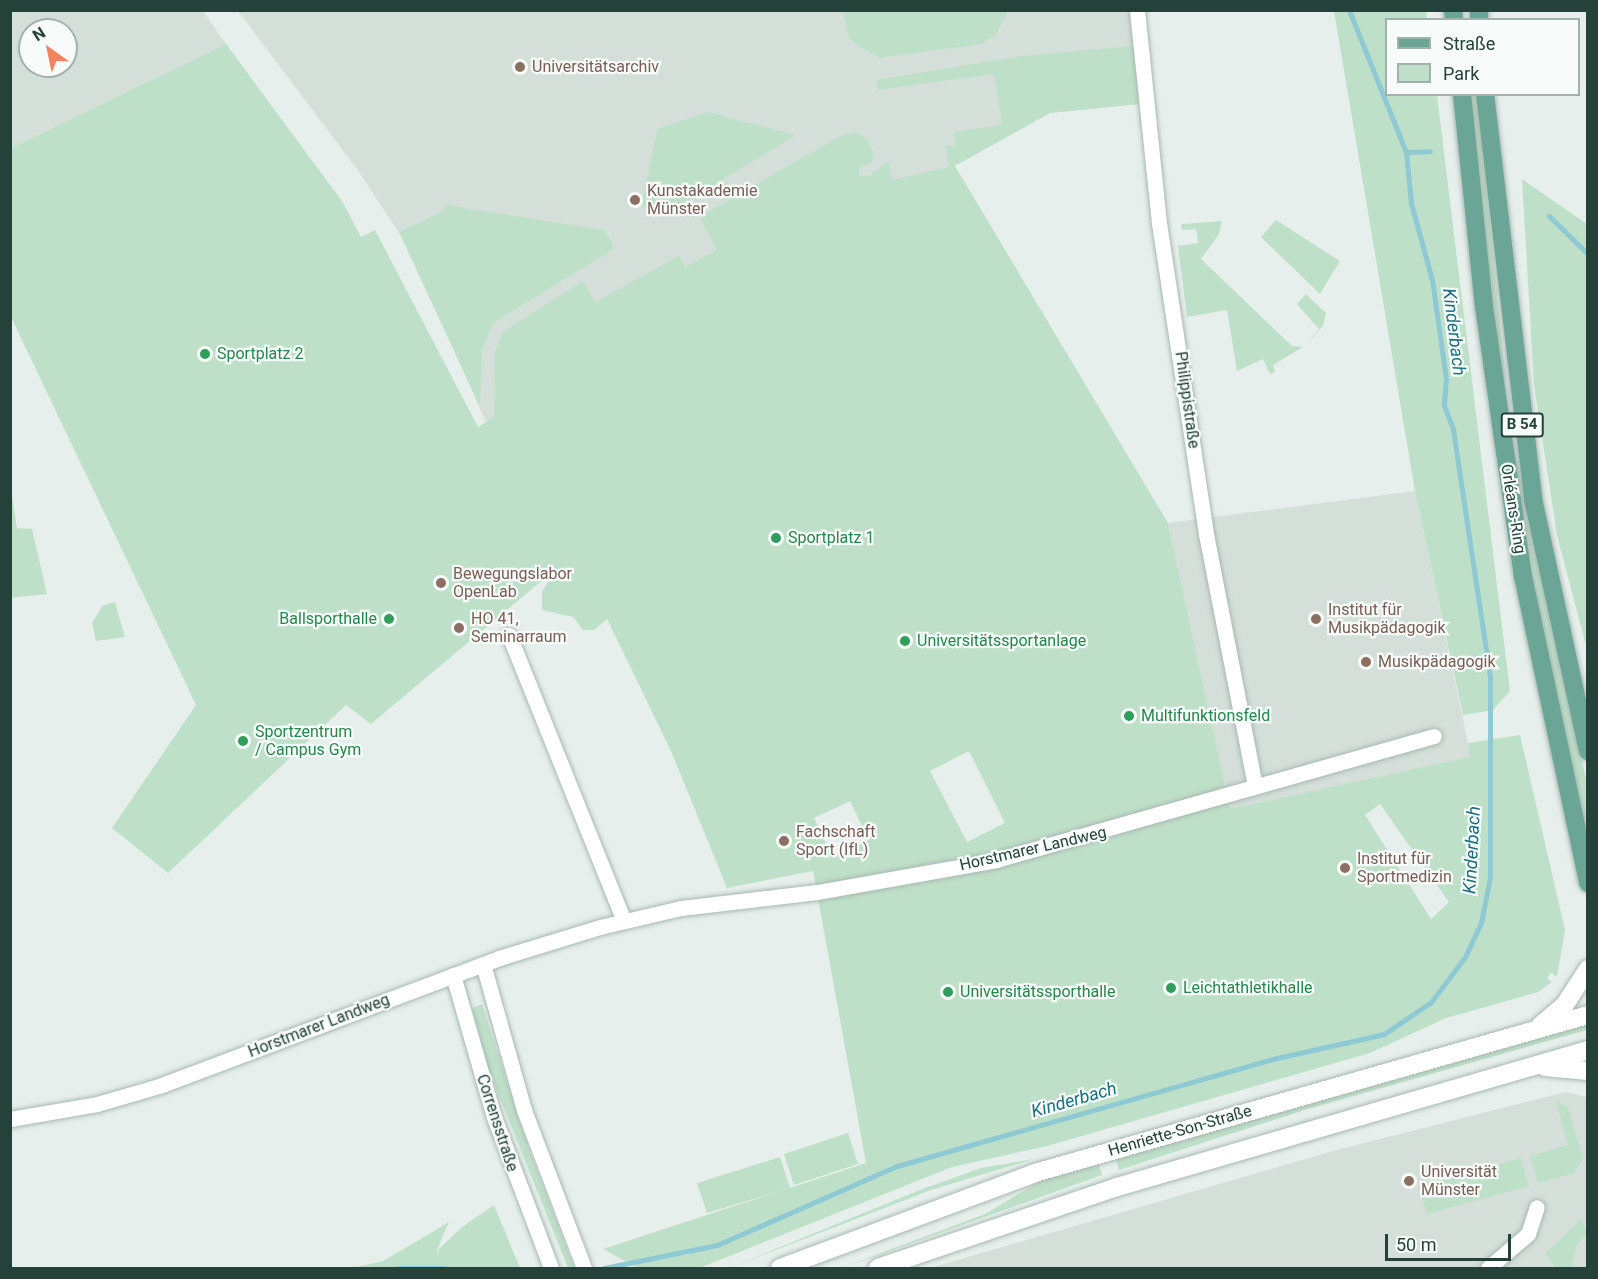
<!DOCTYPE html>
<meta charset="utf-8">
<style>
body{margin:0}
#map{position:relative;width:1598px;height:1279px;overflow:hidden;background:#e6efeb;font-family:Roboto,sans-serif}
div>[style]{position:absolute}
[style*='--x']{left:calc(var(--x)*1px);top:calc(var(--y)*1px);width:calc(var(--w)*1px);rotate:calc(var(--a)*1deg)}
.built>*{inset:0;background:#d4dfda}
.green>*{inset:0;background:#bfe0c8}
.stream>*{height:5px;margin:-2.5px;padding:0 2.5px;transform-origin:2.5px;border-radius:2.5px;background:#8ec9d4}
.roads{filter:drop-shadow(0 0 2px #a8b8b2) drop-shadow(0 0 2px #a8b8b2)}
.street>*{height:15px;margin:-7.5px;padding:0 7.5px;transform-origin:7.5px;border-radius:7.5px;background:#fff}
.secondary>*{height:18px;margin:-9px;padding:0 9px;transform-origin:9px;border-radius:9px;background:#fff}
.primary>*{height:18px;margin:-9px;padding:0 9px;transform-origin:9px;border-radius:9px;background:#6aa596}
.dots>*{width:16px;height:16px;translate:-50% -50%;box-sizing:border-box;border:3px solid #f7fbf9;border-radius:50%}
span{translate:-50% -50%;white-space:nowrap;text-align:center;line-height:1.15;-webkit-text-stroke:4.5px #f7fbf9;paint-order:stroke}
.shield-label span{padding:2px 4px;background:#f7fbf9;border:2px solid;border-radius:4px;-webkit-text-stroke-width:0}
.shield-label{font-size:15px;color:#24423a;font-weight:700}
.education-label{font-size:16px;color:#785e54}
.left{translate:0 -50%;text-align:left}
.leisure-label{font-size:16px;color:#27864d}
.right{translate:-100% -50%;text-align:right}
.street-label{font-size:16px;color:#24423a}
.water-label{font-size:18px;color:#1c6f80;font-style:italic}
.frame{position:absolute;inset:0;border:12px solid #24423a;pointer-events:none}
.legend{position:absolute;left:1385px;top:18px;width:195px;height:78px;box-sizing:border-box;background:#f7fbf9;border:2px solid #a3b1ad;margin:0;padding:8px 10px;list-style:none;font-size:18px;color:#24423a}
.legend li{display:flex;align-items:center;gap:12px;height:30px}
.legend b{width:30px;border:2px solid #a3b1ad}
.north{position:absolute;left:18px;top:18px;width:60px;height:60px;box-sizing:border-box;background:#f7fbf9;border:2px solid #a3b1ad;border-radius:50%;rotate:327deg;font-size:16px;font-weight:700;line-height:24px;text-align:center;color:#24423a}
.north::after{content:'';display:block;margin:auto;width:21px;height:27px;background:#f4845f;clip-path:polygon(50% 0,100% 100%,50% 72%,0 100%)}
.scale{position:absolute;left:1385px;top:1234px;width:126px;height:27px;box-sizing:border-box;border:3px solid #24423a;border-top:0;padding-left:8px;font-size:18px;line-height:21px;white-space:nowrap;color:#24423a;-webkit-text-stroke:4px #f7fbf9;paint-order:stroke}
</style>
<div id="map">
<div class="built">
<div style="clip-path:polygon(evenodd,11px 11px,203px 11px,226px 44px,11px 148px,11px 11px,30px 30px,66px 30px,66px 66px,30px 66px,30px 30px)"></div>
<div style="clip-path:polygon(238px 11px,1129px 11px,1139px 104px,1050px 113px,486px 422px,411px 251px,357px 169px)"></div>
<div style="clip-path:polygon(1415px 491px,1471px 757px,1230px 810px,1168px 523px)"></div>
<div style="clip-path:polygon(1565px 1092px,1587px 1097px,1587px 1268px,930px 1268px,1333px 1151px)"></div>
</div>
<div class="green">
<div style="clip-path:polygon(843px 11px,843px 10px,1008px 11px,996px 35px,981px 44px,879px 58px,849px 39px)"></div>
<div style="clip-path:polygon(1334px 11px,1426px 11px,1427px 19px,1386px 20px,1386px 94px,1437px 95px,1510px 691px,1493px 710px,1463px 715px,1415px 491px)"></div>
<div style="clip-path:polygon(evenodd,226px 44px,342px 201px,361px 237px,375px 230px,478px 427px,494px 417px,495px 351px,503px 332px,583px 281px,595px 302px,679px 256px,685px 267px,717px 250px,701px 220px,705px 214px,840px 136px,855px 132px,866px 138px,874px 152px,872px 163px,860px 166px,859px 175px,869px 176px,889px 161px,892px 180px,949px 167px,946px 146px,956px 145px,954px 132px,1002px 125px,994px 74px,878px 90px,877px 80px,1022px 56px,1133px 46px,1139px 104px,1050px 113px,955px 166px,1168px 523px,1230px 809px,1470px 757px,1468px 743px,1520px 735px,1565px 930px,1557px 977px,1551px 973px,1547px 978px,1552px 982px,1538px 992px,1446px 1018px,1370px 1053px,1047px 1146px,952px 1167px,702px 1267px,638px 1268px,603px 1249px,866px 1163px,813px 871px,727px 888px,671px 751px,607px 619px,594px 630px,583px 630px,573px 617px,542px 610px,542px 592px,550px 578px,545px 578px,371px 724px,346px 705px,168px 873px,112px 828px,196px 705px,11px 317px,11px 148px,226px 44px,969px 751px,1005px 823px,967px 842px,930px 771px,969px 751px,226px 44px,850px 801px,869px 840px,833px 858px,814px 818px,850px 801px,226px 44px,1380px 804px,1449px 902px,1431px 919px,1365px 815px,1380px 804px)"></div>
<div style="clip-path:polygon(1471px 95px,1477px 95px,1510px 423px,1491px 287px)"></div>
<div style="clip-path:polygon(708px 112px,796px 135px,663px 215px,642px 205px,657px 129px)"></div>
<div style="clip-path:polygon(1522px 179px,1587px 224px,1587px 650px,1557px 535px,1534px 385px)"></div>
<div style="clip-path:polygon(446px 205px,604px 230px,613px 244px,612px 250px,493px 323px,482px 350px,480px 407px,399px 232px,444px 211px)"></div>
<div style="clip-path:polygon(1276px 220px,1340px 261px,1320px 294px,1261px 237px)"></div>
<div style="clip-path:polygon(1222px 221px,1219px 234px,1201px 259px,1292px 346px,1303px 347px,1273px 365px,1275px 372px,1270px 374px,1263px 359px,1237px 371px,1227px 310px,1187px 317px,1178px 246px,1198px 243px,1196px 229px,1182px 230px,1181px 224px)"></div>
<div style="clip-path:polygon(1306px 294px,1326px 313px,1323px 326px,1306px 344px,1319px 329px,1297px 304px)"></div>
<div style="clip-path:polygon(1511px 434px,1587px 783px,1587px 842px,1545px 649px)"></div>
<div style="clip-path:polygon(11px 489px,17px 528px,32px 529px,47px 594px,11px 598px)"></div>
<div style="clip-path:polygon(115px 602px,125px 637px,96px 641px,92px 623px,102px 606px)"></div>
<div style="clip-path:polygon(482px 1004px,528px 1147px,574px 1268px,568px 1268px,486px 1063px,472px 1008px)"></div>
<div style="clip-path:polygon(1587px 1024px,1587px 1030px,1311px 1108px,1119px 1170px,1115px 1157px)"></div>
<div style="clip-path:polygon(1556px 1101px,1568px 1107px,1583px 1159px,1574px 1173px,1538px 1183px,1530px 1156px,1568px 1145px)"></div>
<div style="clip-path:polygon(848px 1133px,858px 1164px,794px 1185px,784px 1154px)"></div>
<div style="clip-path:polygon(780px 1157px,790px 1188px,707px 1213px,697px 1183px)"></div>
<div style="clip-path:polygon(1521px 1158px,1529px 1186px,1427px 1214px,1419px 1187px)"></div>
<div style="clip-path:polygon(1034px 1159px,931px 1190px,729px 1268px,925px 1188px,981px 1168px)"></div>
<div style="clip-path:polygon(1098px 1162px,1102px 1175px,842px 1268px,985px 1214px,1042px 1180px)"></div>
<div style="clip-path:polygon(494px 1205px,520px 1268px,353px 1268px,383px 1261px,449px 1222px,437px 1250px,439px 1256px,438px 1250px,462px 1227px)"></div>
<div style="clip-path:polygon(1581px 1219px,1587px 1233px,1576px 1246px,1572px 1268px,1555px 1268px,1546px 1253px)"></div>
</div>
<div class="stream">
<div style="--x:1406;--y:152;--w:24;--a:-2"></div>
<div style="--x:1549;--y:216;--w:54;--a:44.3"></div>
<div style="--x:398;--y:1268;--w:47;--a:0"></div>
<div style="--x:604;--y:1268;--w:115;--a:-11.5"></div>
<div style="--x:717;--y:1245;--w:197;--a:-23.7"></div>
<div style="--x:897;--y:1166;--w:395;--a:-15.9"></div>
<div style="--x:1277;--y:1058;--w:110;--a:-12.6"></div>
<div style="--x:1384;--y:1034;--w:57;--a:-34.2"></div>
<div style="--x:1431;--y:1002;--w:56;--a:-52.9"></div>
<div style="--x:1465;--y:957;--w:38;--a:-65"></div>
<div style="--x:1481;--y:923;--w:47;--a:-78.9"></div>
<div style="--x:1490;--y:877;--w:200;--a:-90"></div>
<div style="--x:1490;--y:677;--w:251;--a:-98.5"></div>
<div style="--x:1453;--y:429;--w:26;--a:-111"></div>
<div style="--x:1444;--y:405;--w:26;--a:-86"></div>
<div style="--x:1446;--y:379;--w:100;--a:-98"></div>
<div style="--x:1432;--y:280;--w:80;--a:-105.3"></div>
<div style="--x:1411;--y:203;--w:51;--a:-95.6"></div>
<div style="--x:1406;--y:152;--w:153;--a:-111.9"></div>
</div>
<div class="roads">
<div class="street">
<div style="--x:1137;--y:10;--w:214;--a:84.1"></div>
<div style="--x:1159;--y:223;--w:315;--a:81.4"></div>
<div style="--x:1206;--y:534;--w:257;--a:79"></div>
<div style="--x:509;--y:635;--w:308;--a:68.1"></div>
<div style="--x:483;--y:964;--w:152;--a:74.3"></div>
<div style="--x:524;--y:1110;--w:169;--a:69.2"></div>
<div style="--x:453;--y:975;--w:148;--a:73.9"></div>
<div style="--x:494;--y:1117;--w:161;--a:69.3"></div>
<div style="--x:10;--y:1119;--w:88;--a:-9.8"></div>
<div style="--x:97;--y:1104;--w:65;--a:-16.2"></div>
<div style="--x:159;--y:1086;--w:363;--a:-20.6"></div>
<div style="--x:499;--y:958;--w:106;--a:-17.1"></div>
<div style="--x:600;--y:927;--w:83;--a:-13.2"></div>
<div style="--x:681;--y:908;--w:137;--a:-6.7"></div>
<div style="--x:817;--y:892;--w:182;--a:-10.1"></div>
<div style="--x:996;--y:860;--w:455;--a:-15.8"></div>
<div style="--x:1488;--y:1268;--w:52;--a:-40.4"></div>
<div style="--x:1528;--y:1234;--w:28;--a:-72"></div>
</div>
<div class="secondary">
<div style="--x:1541;--y:1025;--w:30;--a:-40"></div>
<div style="--x:1564;--y:1006;--w:44;--a:-57"></div>
<div style="--x:1545;--y:1067;--w:43;--a:5.3"></div>
<div style="--x:780;--y:1268;--w:272;--a:-20.4"></div>
<div style="--x:1035;--y:1173;--w:575;--a:-15.95"></div>
<div style="--x:878;--y:1268;--w:252;--a:-18.7"></div>
<div style="--x:1117;--y:1187;--w:491;--a:-16.2"></div>
</div>
<div class="primary">
<div style="--x:1453;--y:10;--w:10;--a:84"></div>
<div style="--x:1479;--y:10;--w:10;--a:90"></div>
<div style="--x:1462;--y:94;--w:213;--a:84.1"></div>
<div style="--x:1484;--y:306;--w:273;--a:81.8"></div>
<div style="--x:1523;--y:576;--w:314;--a:78"></div>
<div style="--x:1485;--y:94;--w:408;--a:83.2"></div>
<div style="--x:1533;--y:499;--w:258;--a:77.7"></div>
</div>
</div>
<div class="dots">
<div style="left:520px;top:67px;background:#8d6e63"></div>
<div style="left:635px;top:200px;background:#8d6e63"></div>
<div style="left:205px;top:354px;background:#2e9e5b"></div>
<div style="left:776px;top:538px;background:#2e9e5b"></div>
<div style="left:441px;top:583px;background:#8d6e63"></div>
<div style="left:389px;top:619px;background:#2e9e5b"></div>
<div style="left:1316px;top:619px;background:#8d6e63"></div>
<div style="left:459px;top:628px;background:#8d6e63"></div>
<div style="left:905px;top:641px;background:#2e9e5b"></div>
<div style="left:1366px;top:662px;background:#8d6e63"></div>
<div style="left:1129px;top:716px;background:#2e9e5b"></div>
<div style="left:243px;top:741px;background:#2e9e5b"></div>
<div style="left:784px;top:841px;background:#8d6e63"></div>
<div style="left:1345px;top:868px;background:#8d6e63"></div>
<div style="left:1171px;top:988px;background:#2e9e5b"></div>
<div style="left:948px;top:992px;background:#2e9e5b"></div>
<div style="left:1409px;top:1181px;background:#8d6e63"></div>
</div>
<div class="shield-label">
<span style="left:1522px;top:425px">B 54</span>
</div>
<div class="education-label">
<span class="left" style="left:532px;top:67px">Universitätsarchiv</span>
<span class="left" style="left:647px;top:200px">Kunstakademie<br>Münster</span>
<span class="left" style="left:453px;top:583px">Bewegungslabor<br>OpenLab</span>
<span class="left" style="left:1328px;top:619px">Institut für<br>Musikpädagogik</span>
<span class="left" style="left:471px;top:628px">HO 41,<br>Seminarraum</span>
<span class="left" style="left:1378px;top:662px">Musikpädagogik</span>
<span class="left" style="left:796px;top:841px">Fachschaft<br>Sport (IfL)</span>
<span class="left" style="left:1357px;top:868px">Institut für<br>Sportmedizin</span>
<span class="left" style="left:1421px;top:1181px">Universität<br>Münster</span>
</div>
<div class="leisure-label">
<span class="left" style="left:217px;top:354px">Sportplatz 2</span>
<span class="left" style="left:788px;top:538px">Sportplatz 1</span>
<span class="right" style="left:377px;top:619px">Ballsporthalle</span>
<span class="left" style="left:917px;top:641px">Universitätssportanlage</span>
<span class="left" style="left:1141px;top:716px">Multifunktionsfeld</span>
<span class="left" style="left:255px;top:741px">Sportzentrum<br>/ Campus Gym</span>
<span class="left" style="left:1183px;top:988px">Leichtathletikhalle</span>
<span class="left" style="left:960px;top:992px">Universitätssporthalle</span>
</div>
<div class="street-label">
<span style="left:1187px;top:400px;rotate:82deg">Philippistraße</span>
<span style="left:1513px;top:509px;rotate:81deg">Orléans-Ring</span>
<span style="left:1033px;top:849px;rotate:-13deg">Horstmarer Landweg</span>
<span style="left:319px;top:1026px;rotate:-21deg">Horstmarer Landweg</span>
<span style="left:497px;top:1123px;rotate:72deg">Corrensstraße</span>
<span style="left:1180px;top:1131px;rotate:-16deg">Henriette-Son-Straße</span>
</div>
<div class="water-label">
<span style="left:1454px;top:332px;rotate:83deg">Kinderbach</span>
<span style="left:1472px;top:850px;rotate:-87deg">Kinderbach</span>
<span style="left:1074px;top:1100px;rotate:-16deg">Kinderbach</span>
</div>
<div class="frame"></div>
<ul class="legend">
<li><b style="height:8px;background:#6aa596"></b>Straße</li>
<li><b style="height:16px;background:#bfe0c8"></b>Park</li>
</ul>
<div class="north">N</div>
<div class="scale">50 m</div>
</div>
